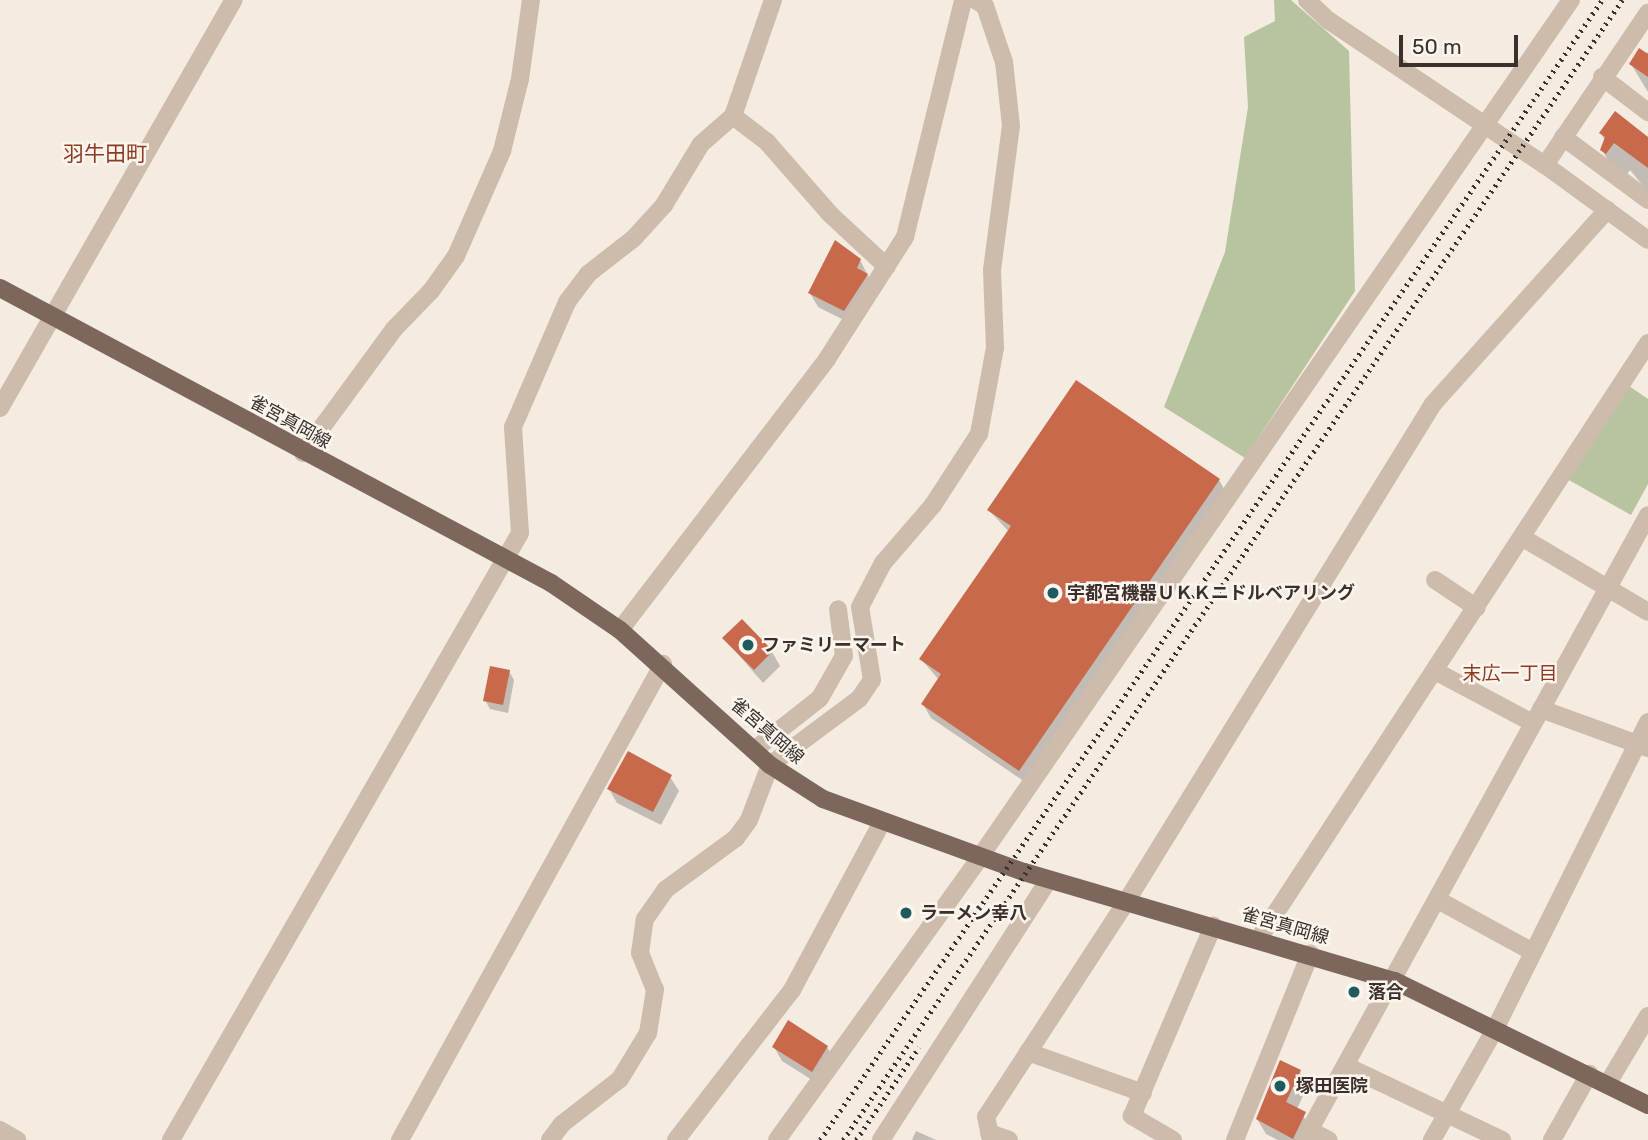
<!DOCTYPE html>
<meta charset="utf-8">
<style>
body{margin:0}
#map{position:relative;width:1648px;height:1140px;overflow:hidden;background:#f4ebe1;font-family:Rubik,"Noto Sans JP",sans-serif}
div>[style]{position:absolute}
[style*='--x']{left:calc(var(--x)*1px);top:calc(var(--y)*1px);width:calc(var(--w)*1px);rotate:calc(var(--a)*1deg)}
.green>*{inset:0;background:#b8c4a0}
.shadow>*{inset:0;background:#0003}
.building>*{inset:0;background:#c8694b}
.minor>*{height:18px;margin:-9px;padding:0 9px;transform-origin:9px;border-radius:9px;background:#cdbbac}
.major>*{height:18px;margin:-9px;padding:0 9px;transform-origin:9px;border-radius:9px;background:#7d675c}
.rail>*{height:4.5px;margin-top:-2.25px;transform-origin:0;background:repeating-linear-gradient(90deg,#3b302b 0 2px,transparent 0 7px)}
.dots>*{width:19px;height:19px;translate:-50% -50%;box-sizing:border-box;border:4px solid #fbf5ee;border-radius:50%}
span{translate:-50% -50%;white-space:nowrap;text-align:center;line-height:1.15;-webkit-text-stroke:5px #fbf5ee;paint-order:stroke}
.street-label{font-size:18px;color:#3b302b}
.poi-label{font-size:18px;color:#3b302b;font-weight:700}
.left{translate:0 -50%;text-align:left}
.neighbourhood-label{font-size:19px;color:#8c3b22}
.quarter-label{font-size:21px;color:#8c3b22}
.scale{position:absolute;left:1399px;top:35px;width:119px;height:32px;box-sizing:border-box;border:4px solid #3b302b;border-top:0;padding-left:9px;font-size:21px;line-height:24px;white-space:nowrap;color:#3b302b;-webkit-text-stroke:5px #fbf5ee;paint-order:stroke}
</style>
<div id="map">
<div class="green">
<div style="clip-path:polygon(1274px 0,1291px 0,1349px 51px,1355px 291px,1245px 458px,1164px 407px,1225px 252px,1248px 107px,1244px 37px,1275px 21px)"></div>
<div style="clip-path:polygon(1626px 384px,1648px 399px,1648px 484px,1631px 515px,1567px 479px)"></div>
</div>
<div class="shadow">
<div style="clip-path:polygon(1648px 52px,1648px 92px,1631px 64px)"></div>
<div style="clip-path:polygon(1601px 133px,1648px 139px,1648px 192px,1630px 170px,1622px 182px,1619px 179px,1602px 150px,1605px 141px)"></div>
<div style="clip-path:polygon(860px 260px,875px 289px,852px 324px,818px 307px,810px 293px)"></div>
<div style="clip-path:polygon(1219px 480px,1227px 494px,1028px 784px,931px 718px,923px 704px,939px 680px,921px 659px,1009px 532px,989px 510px)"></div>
<div style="clip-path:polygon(724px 638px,772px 652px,780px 666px,763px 683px)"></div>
<div style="clip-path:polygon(509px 671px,514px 680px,508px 713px,490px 709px,485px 700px)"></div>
<div style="clip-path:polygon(670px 777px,679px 791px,661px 825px,617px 803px,609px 789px)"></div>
<div style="clip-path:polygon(774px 1047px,827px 1047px,835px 1061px,820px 1085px,782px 1061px)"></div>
<div style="clip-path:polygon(1299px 1071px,1308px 1085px,1297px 1109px,1313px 1128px,1307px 1140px,1278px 1140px,1266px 1134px,1257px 1119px)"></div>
<div style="clip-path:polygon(916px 1131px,936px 1140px,912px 1140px)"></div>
</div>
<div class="building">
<div style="clip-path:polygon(1639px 48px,1648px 54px,1648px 77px,1629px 64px)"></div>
<div style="clip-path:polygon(1615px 111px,1648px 137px,1648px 168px,1614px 143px,1606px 154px,1600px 150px,1605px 137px,1599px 133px)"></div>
<div style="clip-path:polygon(835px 240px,861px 259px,857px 268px,868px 274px,844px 311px,808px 293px)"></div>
<div style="clip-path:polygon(1076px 380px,1220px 479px,1019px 771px,921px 704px,941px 674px,919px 659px,1011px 526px,987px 510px)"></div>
<div style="clip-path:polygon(742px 619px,773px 651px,754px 670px,722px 638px)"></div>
<div style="clip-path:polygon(490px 666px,510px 670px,503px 705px,483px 701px)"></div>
<div style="clip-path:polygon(628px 751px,672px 775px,653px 812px,607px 789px)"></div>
<div style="clip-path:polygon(788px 1020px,828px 1046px,812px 1072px,772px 1047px)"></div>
<div style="clip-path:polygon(1280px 1060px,1301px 1070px,1286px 1102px,1306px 1112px,1293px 1139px,1256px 1119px)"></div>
</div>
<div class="minor">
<div style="--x:1307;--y:0;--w:29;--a:44"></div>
<div style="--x:1328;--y:20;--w:261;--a:33.8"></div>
<div style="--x:1545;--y:165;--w:127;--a:36.1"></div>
<div style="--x:1602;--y:77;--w:58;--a:37.3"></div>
<div style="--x:733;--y:116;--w:43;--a:37.4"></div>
<div style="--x:767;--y:142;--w:97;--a:48.8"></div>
<div style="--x:831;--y:215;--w:76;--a:42.9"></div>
<div style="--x:1563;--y:137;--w:106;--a:36.5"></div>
<div style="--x:1545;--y:165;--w:184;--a:-55.9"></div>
<div style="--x:0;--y:408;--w:470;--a:-60.2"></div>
<div style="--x:303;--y:453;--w:154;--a:-53.7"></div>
<div style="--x:394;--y:329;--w:53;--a:-45.8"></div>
<div style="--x:431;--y:291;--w:43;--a:-54.5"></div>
<div style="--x:456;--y:256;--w:115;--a:-66.3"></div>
<div style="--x:502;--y:151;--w:74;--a:-76"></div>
<div style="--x:520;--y:79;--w:80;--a:-82.1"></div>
<div style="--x:1523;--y:538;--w:145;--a:30.6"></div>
<div style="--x:1435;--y:580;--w:50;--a:33.7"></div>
<div style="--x:620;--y:630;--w:341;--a:-52.6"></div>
<div style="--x:827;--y:359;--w:145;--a:-57.4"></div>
<div style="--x:905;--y:237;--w:244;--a:-76.2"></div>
<div style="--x:1435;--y:671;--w:111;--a:28"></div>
<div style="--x:1541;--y:709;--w:114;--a:20"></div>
<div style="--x:754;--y:750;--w:84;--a:-38.2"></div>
<div style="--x:820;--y:698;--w:48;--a:-60.3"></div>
<div style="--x:844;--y:656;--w:47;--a:-97.3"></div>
<div style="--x:1438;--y:900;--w:108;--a:28.7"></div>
<div style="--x:1258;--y:940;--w:713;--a:-56.84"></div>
<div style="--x:1028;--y:1052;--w:122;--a:19.6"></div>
<div style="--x:1346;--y:1066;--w:173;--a:25.4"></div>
<div style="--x:1608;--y:1083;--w:78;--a:-59.2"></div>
<div style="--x:0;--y:1130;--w:20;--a:30"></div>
<div style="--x:1309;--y:1130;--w:22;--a:27"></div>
<div style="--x:989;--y:1133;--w:21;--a:19"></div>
<div style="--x:171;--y:1140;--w:700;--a:-60.1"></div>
<div style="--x:520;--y:533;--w:106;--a:-93.8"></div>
<div style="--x:513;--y:427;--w:136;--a:-66.6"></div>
<div style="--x:567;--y:302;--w:35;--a:-53"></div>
<div style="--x:588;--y:274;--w:58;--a:-38"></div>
<div style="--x:634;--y:238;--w:45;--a:-47.7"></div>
<div style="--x:664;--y:205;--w:71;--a:-58.8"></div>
<div style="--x:701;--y:144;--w:43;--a:-41.2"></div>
<div style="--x:733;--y:116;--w:123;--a:-71"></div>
<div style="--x:400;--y:1140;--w:544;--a:-61.08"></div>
<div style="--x:550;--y:1140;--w:20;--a:-53"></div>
<div style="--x:562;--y:1124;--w:73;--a:-37.8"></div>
<div style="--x:620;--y:1079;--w:54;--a:-58.7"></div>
<div style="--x:648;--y:1033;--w:44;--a:-80.8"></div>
<div style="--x:655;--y:990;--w:40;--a:-112"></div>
<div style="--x:640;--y:953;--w:34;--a:-82"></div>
<div style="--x:645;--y:919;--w:35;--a:-55"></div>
<div style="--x:665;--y:890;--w:88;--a:-36.2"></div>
<div style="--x:736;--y:838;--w:22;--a:-54"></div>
<div style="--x:749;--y:820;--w:59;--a:-69.1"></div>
<div style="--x:770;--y:765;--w:111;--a:-36.6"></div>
<div style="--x:859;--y:699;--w:23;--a:-56"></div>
<div style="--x:872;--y:680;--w:74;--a:-99.3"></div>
<div style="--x:860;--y:607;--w:50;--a:-62.4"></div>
<div style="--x:883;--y:563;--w:77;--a:-49.2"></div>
<div style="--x:933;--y:505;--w:85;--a:-57.1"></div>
<div style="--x:979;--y:434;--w:87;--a:-79.5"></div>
<div style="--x:995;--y:348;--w:78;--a:-92.2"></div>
<div style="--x:992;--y:270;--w:145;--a:-82.5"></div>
<div style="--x:1011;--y:126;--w:64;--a:-96.2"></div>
<div style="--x:1004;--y:62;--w:59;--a:-108.7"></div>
<div style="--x:985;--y:6;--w:12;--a:-149"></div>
<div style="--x:676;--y:1140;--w:190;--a:-52.3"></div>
<div style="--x:792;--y:990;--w:188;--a:-61.8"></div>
<div style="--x:777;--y:1140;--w:348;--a:-54.3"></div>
<div style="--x:980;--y:857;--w:1041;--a:-55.41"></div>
<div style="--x:881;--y:1140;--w:310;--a:-57.2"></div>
<div style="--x:991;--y:1140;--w:24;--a:-102"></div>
<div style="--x:986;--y:1117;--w:257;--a:-56.9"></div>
<div style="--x:1126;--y:902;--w:585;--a:-58.35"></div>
<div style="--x:1433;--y:404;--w:261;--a:-48.1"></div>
<div style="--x:1173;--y:1140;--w:48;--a:-149.7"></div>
<div style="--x:1132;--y:1116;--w:207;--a:-66.9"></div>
<div style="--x:1235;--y:1140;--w:201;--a:-68"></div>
<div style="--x:1304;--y:1140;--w:713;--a:-61.17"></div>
<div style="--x:1432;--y:1140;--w:128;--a:-60.4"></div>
<div style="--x:1495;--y:1029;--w:343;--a:-63.5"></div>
<div style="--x:1552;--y:1140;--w:76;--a:-60.7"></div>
</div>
<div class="major">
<div style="--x:0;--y:288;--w:625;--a:28.16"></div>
<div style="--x:551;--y:583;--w:83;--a:34.3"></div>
<div style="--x:620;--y:630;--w:202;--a:42"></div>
<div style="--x:770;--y:765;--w:63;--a:32.7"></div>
<div style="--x:823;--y:799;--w:214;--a:20"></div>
<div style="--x:1024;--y:872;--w:387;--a:16.4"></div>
<div style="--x:1395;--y:981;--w:282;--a:26.1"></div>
</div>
<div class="rail">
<div style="--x:820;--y:1140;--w:1382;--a:-55.55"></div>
<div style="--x:843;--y:1140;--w:1381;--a:-55.65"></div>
<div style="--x:856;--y:1140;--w:112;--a:-55.9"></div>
</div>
<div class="dots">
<div style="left:1053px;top:593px;background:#1f5a5e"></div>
<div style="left:748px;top:645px;background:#1f5a5e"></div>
<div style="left:906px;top:913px;background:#1f5a5e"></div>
<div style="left:1354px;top:992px;background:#1f5a5e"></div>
<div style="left:1280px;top:1086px;background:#1f5a5e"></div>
</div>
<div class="street-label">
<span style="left:290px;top:422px;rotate:29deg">雀宮真岡線</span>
<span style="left:767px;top:731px;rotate:41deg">雀宮真岡線</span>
<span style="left:1285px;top:926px;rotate:16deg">雀宮真岡線</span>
</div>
<div class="poi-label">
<span class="left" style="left:1067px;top:593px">宇都宮機器ＵＫＫニドルベアリング</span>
<span class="left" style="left:762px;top:645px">ファミリーマート</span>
<span class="left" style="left:920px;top:913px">ラーメン幸八</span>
<span class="left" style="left:1368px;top:992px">落合</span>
<span class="left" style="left:1296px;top:1086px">塚田医院</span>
</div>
<div class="neighbourhood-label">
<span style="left:1510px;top:674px">末広一丁目</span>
</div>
<div class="quarter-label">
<span style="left:105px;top:154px">羽牛田町</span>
</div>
<div class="scale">50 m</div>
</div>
